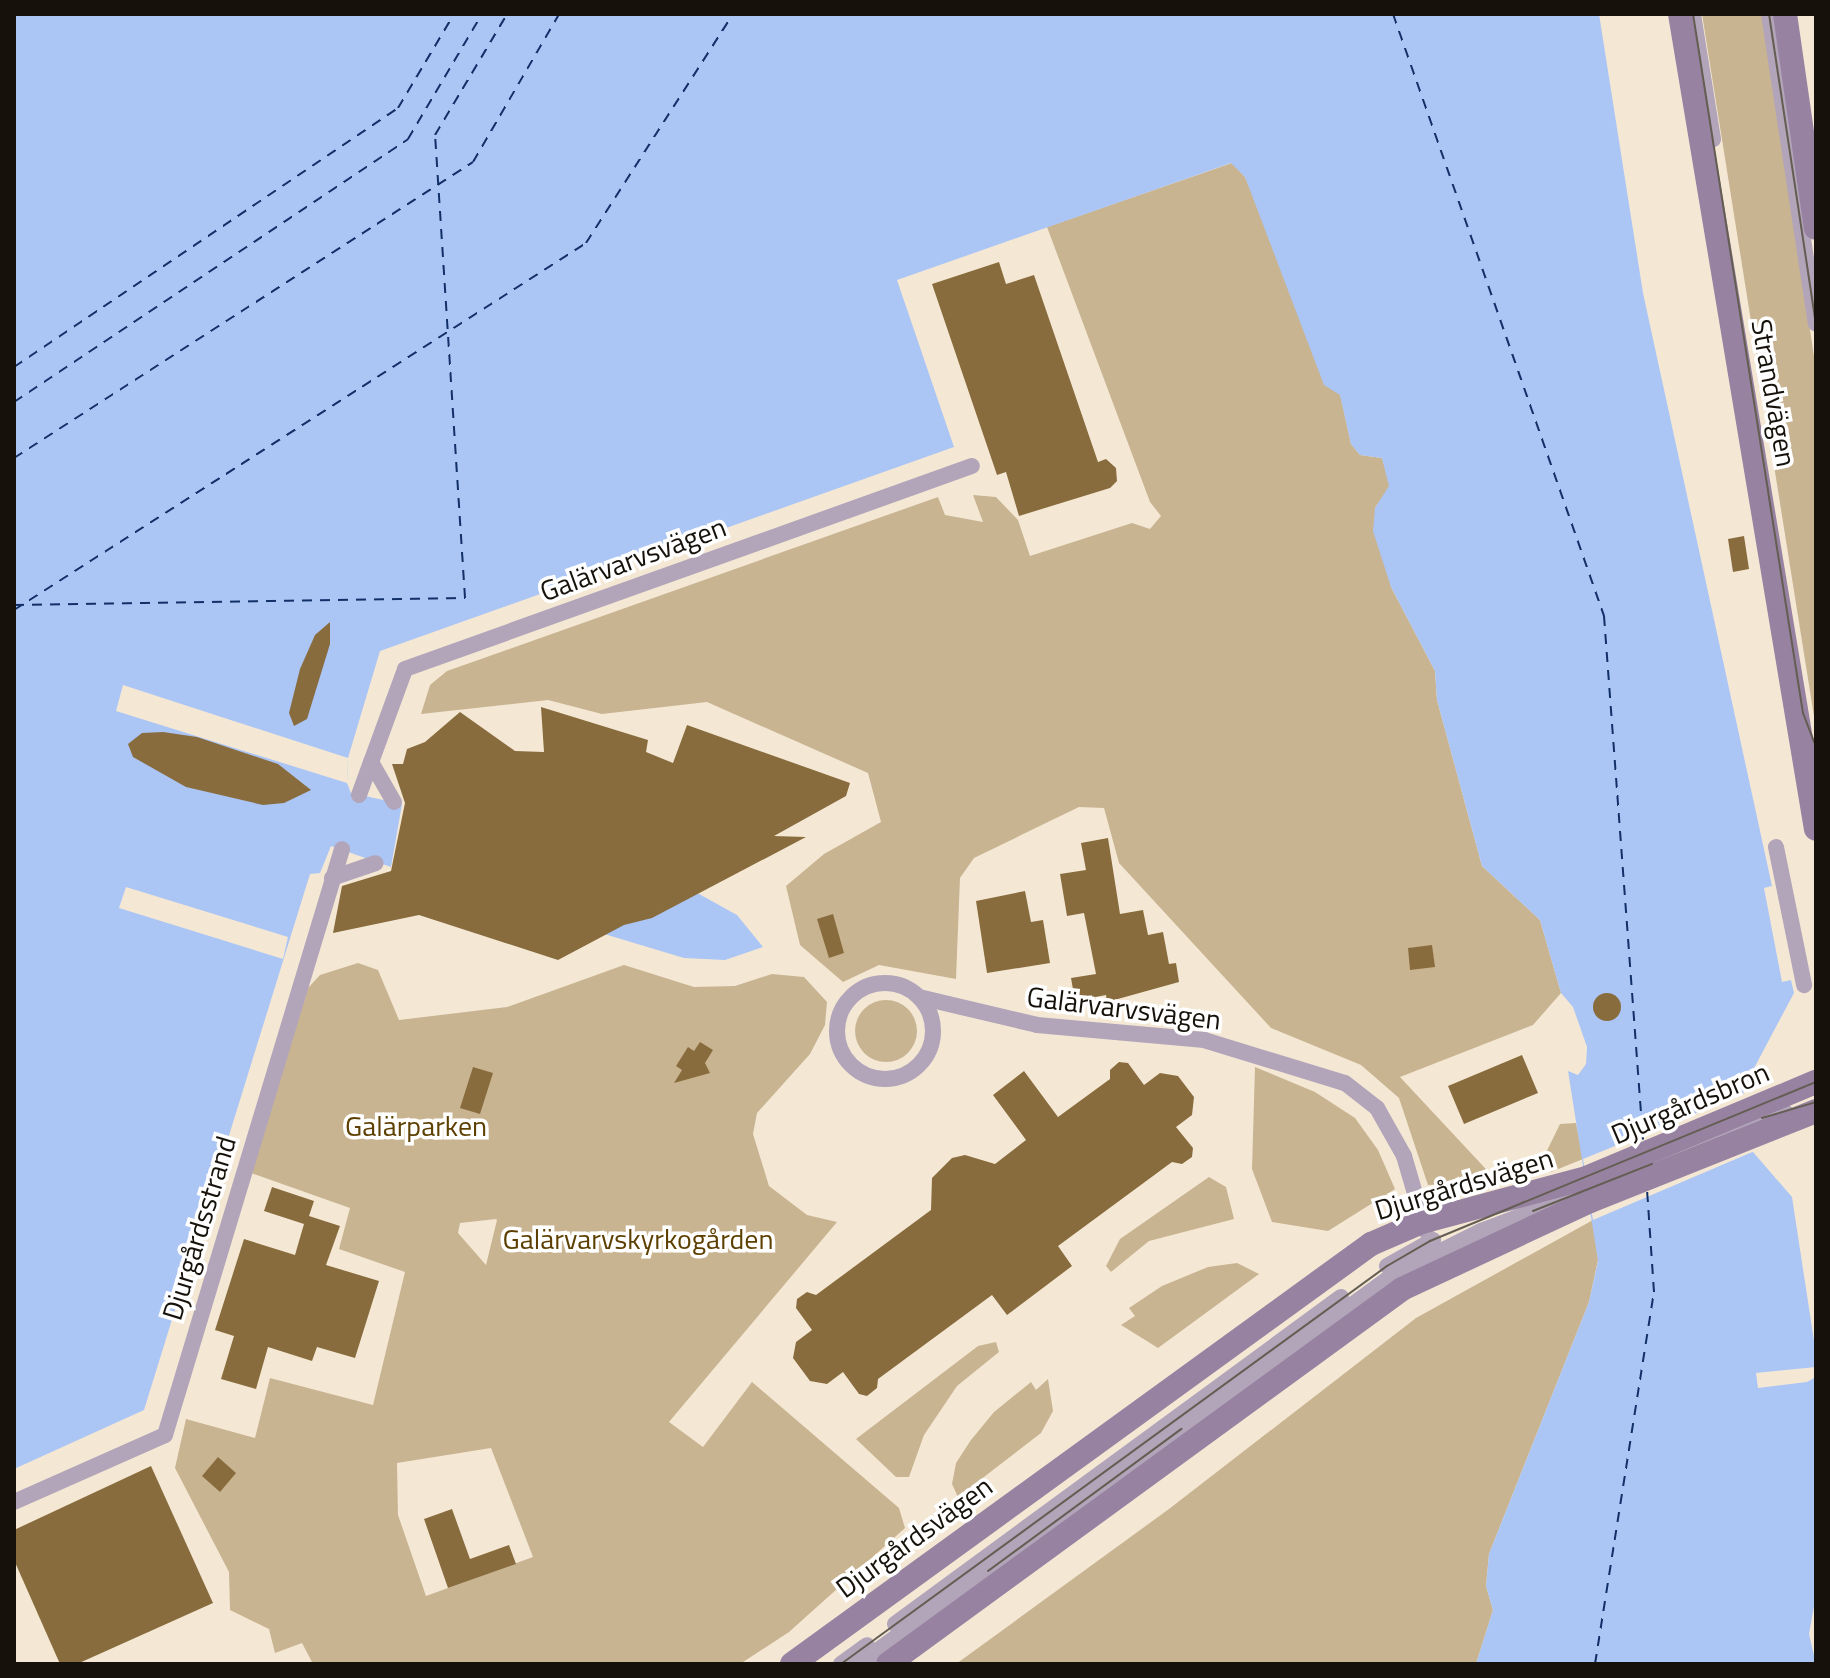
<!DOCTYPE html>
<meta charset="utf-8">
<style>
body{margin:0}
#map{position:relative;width:1830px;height:1678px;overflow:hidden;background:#f4e8d5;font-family:"Titillium Web",sans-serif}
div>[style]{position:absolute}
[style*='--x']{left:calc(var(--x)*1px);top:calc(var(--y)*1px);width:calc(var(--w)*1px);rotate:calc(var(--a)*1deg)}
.green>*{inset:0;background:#c9b492}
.round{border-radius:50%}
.water>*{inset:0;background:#abc5f5}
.pier>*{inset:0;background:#f4e8d5}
.ferry>*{height:2px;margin-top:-1px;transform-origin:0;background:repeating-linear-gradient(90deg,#132f67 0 10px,transparent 0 18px)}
.building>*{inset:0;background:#896c3d}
.street>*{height:16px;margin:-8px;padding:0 8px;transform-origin:8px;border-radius:8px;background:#b2a4b9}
.street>.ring{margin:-8px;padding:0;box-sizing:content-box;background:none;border:16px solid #b2a4b9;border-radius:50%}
.secondary>*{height:24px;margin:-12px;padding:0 12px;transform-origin:12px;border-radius:12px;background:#9782a1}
.tram>*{height:2px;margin:-1px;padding:0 1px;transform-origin:1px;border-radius:1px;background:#645d52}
span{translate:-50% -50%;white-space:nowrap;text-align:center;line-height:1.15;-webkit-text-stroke:7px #fff;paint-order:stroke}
.street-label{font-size:28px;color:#16120b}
.park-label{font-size:28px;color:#5d3f00}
.frame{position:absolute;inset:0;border:16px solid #16120b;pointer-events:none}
</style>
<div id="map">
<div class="green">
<div style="clip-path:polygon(1702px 14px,1763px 14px,1816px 370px,1816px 729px)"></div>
<div style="clip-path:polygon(1232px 163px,1245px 177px,1340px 394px,1351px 444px,1360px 455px,1382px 458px,1390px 486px,1375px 508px,1391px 587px,1435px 671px,1437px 700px,1482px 866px,1540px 920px,1561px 993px,1533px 1025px,1400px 1077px,1497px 1181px,1428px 1185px,1399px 1098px,1361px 1065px,1271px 1028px,1119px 863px,1104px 808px,1079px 807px,974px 858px,960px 878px,956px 979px,879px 965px,843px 982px,800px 945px,786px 886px,824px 854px,881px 822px,868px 773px,707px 702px,602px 714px,548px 700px,421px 714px,430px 685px,447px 671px,938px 497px,945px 515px,983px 522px,973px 495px,996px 497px,1018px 520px,1030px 556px,1132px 523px,1150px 529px,1161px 516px,1150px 502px,1047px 227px)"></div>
<div style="clip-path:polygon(evenodd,358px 963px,378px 970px,399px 1020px,507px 1007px,624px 965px,694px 987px,735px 986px,772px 974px,804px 977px,827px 1002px,825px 1025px,810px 1054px,757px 1113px,753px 1134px,769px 1186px,807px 1215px,837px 1222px,669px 1422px,703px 1447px,752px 1382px,899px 1508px,905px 1528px,789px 1632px,740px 1664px,313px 1664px,302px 1643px,275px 1653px,269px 1629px,230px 1610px,229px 1572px,175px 1468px,186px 1419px,255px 1438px,270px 1378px,373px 1405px,405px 1272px,339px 1249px,350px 1208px,251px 1173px,308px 988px,320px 975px,358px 963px,496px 1219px,497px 1220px,486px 1265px,458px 1233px,460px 1223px,496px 1219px,358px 963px,491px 1448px,533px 1557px,426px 1596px,398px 1515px,397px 1463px,491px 1448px)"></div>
<div class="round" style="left:855px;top:1000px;width:62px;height:62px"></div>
<div style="clip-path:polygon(1255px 1067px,1315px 1092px,1355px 1118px,1378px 1150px,1395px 1189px,1328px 1231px,1272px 1222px,1252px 1169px)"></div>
<div style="clip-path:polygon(1576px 1123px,1583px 1159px,1551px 1172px,1538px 1169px,1560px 1124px)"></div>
<div style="clip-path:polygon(1209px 1177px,1226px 1187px,1234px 1219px,1149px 1241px,1111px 1272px,1106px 1266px,1120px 1239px)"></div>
<div style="clip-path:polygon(1593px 1220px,1598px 1260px,1589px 1302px,1489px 1554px,1486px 1586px,1493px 1610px,1476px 1664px,956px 1664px,1169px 1509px,1416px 1318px)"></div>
<div style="clip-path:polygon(1237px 1263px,1259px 1274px,1158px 1348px,1121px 1325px,1135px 1316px,1129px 1308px,1162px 1286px,1208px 1267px)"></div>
<div style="clip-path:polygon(996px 1342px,999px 1352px,957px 1386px,924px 1435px,909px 1477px,896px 1477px,856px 1439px,978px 1346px)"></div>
<div style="clip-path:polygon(1048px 1379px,1053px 1411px,1041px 1433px,958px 1497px,952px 1484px,956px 1463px,971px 1440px,994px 1412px,1031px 1382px,1036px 1390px)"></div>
</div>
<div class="water">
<div style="clip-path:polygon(14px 14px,1599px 14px,1643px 293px,1772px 886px,1764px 888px,1782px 982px,1791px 980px,1794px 993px,1743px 1089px,1753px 1152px,1792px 1197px,1816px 1354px,1816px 1595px,1809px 1634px,1816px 1664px,1476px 1664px,1493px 1610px,1486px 1586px,1489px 1554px,1589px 1302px,1598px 1261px,1568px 1071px,1578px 1075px,1586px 1064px,1587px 1047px,1573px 1007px,1561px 993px,1540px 920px,1482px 866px,1437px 700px,1435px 671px,1391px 587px,1373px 531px,1375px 508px,1389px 486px,1382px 458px,1360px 455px,1351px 444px,1340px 395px,1324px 385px,1245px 177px,1231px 163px,897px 280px,954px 447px,380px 651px,348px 758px,347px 783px,351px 793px,402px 804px,391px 867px,331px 846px,320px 873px,310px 874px,144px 1410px,14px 1469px)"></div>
<div style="clip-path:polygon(622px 869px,699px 894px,737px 915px,763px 947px,725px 960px,684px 958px,601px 933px)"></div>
</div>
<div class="pier">
<div style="clip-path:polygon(123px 685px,348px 758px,347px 783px,116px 711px)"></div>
<div style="clip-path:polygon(126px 887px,288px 937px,283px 959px,119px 908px)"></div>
<div style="clip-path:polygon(1748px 1092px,1757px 1150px,1593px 1220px,1583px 1159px)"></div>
<div style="clip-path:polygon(1816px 1367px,1816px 1377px,1807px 1382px,1758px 1388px,1756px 1373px)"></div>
</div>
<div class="ferry">
<div style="--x:1393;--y:14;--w:638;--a:70.68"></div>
<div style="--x:1604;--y:616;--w:525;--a:85.74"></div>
<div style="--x:14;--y:367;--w:463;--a:-34"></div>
<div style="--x:398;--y:108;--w:109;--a:-59.2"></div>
<div style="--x:14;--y:402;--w:474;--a:-33.7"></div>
<div style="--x:408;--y:139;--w:145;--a:-59.4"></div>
<div style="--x:14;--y:458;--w:546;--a:-32.82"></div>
<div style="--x:473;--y:162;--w:171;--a:-59.8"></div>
<div style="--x:14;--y:605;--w:451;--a:-0.9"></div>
<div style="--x:465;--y:598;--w:464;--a:-93.7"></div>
<div style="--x:435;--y:135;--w:141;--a:-59.2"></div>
<div style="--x:14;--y:610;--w:680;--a:-32.68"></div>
<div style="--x:586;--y:243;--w:272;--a:-57.3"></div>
<div style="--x:1595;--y:1664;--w:377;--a:-81"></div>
<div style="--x:1654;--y:1292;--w:102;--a:-93.9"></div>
</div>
<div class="building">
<div style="clip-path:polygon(999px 262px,1006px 284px,1034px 275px,1098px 462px,1106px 459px,1116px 468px,1117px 481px,1110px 488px,1019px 516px,1006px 472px,997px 475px,932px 284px)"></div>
<div style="clip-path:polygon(1744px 536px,1749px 569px,1733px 572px,1728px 539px)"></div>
<div style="clip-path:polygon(330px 622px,330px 644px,307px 719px,294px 726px,289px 713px,300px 669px,315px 635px)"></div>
<div style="clip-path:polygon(541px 707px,648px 740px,646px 752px,673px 763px,687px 725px,850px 783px,846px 796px,774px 836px,806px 837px,652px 918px,624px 925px,558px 960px,419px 915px,333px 933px,342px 886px,391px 871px,405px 803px,392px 764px,403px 764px,407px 749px,425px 742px,460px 712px,515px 751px,544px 752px)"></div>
<div style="clip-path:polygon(163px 732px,197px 737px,278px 764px,311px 790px,284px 803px,263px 805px,186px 787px,133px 757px,128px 744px,142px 733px)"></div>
<div style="clip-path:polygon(1108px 838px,1120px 914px,1143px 910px,1148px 935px,1163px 932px,1169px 964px,1176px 963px,1179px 982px,1107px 1002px,1106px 995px,1075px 1001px,1071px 978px,1096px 974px,1084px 913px,1067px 916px,1060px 874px,1086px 870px,1081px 843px)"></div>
<div style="clip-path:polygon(1025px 891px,1031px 922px,1043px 920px,1050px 963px,987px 973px,976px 901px)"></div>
<div style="clip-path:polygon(833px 914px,844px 953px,829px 958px,817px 919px)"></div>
<div style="clip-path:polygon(1432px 945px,1435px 967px,1410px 970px,1408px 948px)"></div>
<div class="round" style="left:1593px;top:993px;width:28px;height:28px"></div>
<div style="clip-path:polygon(700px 1042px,713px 1050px,705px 1063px,710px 1073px,674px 1083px,682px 1070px,676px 1066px,688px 1047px,694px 1051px)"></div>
<div style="clip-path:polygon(1522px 1055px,1538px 1093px,1464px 1124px,1448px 1086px)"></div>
<div style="clip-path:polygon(1119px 1062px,1128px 1063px,1144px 1085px,1160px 1073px,1178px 1076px,1194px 1097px,1192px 1115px,1176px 1127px,1193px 1148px,1192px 1157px,1182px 1164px,1172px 1162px,1058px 1246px,1072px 1266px,1007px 1315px,992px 1295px,878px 1379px,877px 1388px,867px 1396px,859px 1394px,843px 1372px,827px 1384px,810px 1381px,793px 1358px,796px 1342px,812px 1330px,796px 1308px,797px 1299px,807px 1292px,816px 1295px,931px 1210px,932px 1178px,952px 1158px,965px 1155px,995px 1164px,1026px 1140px,993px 1095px,1024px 1071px,1058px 1117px,1110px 1079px,1110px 1070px)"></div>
<div style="clip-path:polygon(473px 1067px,493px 1073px,480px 1114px,460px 1108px)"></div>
<div style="clip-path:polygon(272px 1187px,314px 1201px,309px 1216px,340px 1226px,326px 1265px,379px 1281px,355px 1358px,317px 1347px,312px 1361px,268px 1347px,256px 1389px,221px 1379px,234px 1336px,215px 1330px,244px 1239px,295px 1255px,304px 1224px,264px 1211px)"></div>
<div style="clip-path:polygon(218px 1457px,236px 1473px,220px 1492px,202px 1476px)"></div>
<div style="clip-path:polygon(151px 1466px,213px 1603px,77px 1664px,60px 1664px,14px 1560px,14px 1530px)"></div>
<div style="clip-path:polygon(452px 1509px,470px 1559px,509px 1545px,516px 1564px,448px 1588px,424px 1519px)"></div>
</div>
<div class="street">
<div style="--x:1693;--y:14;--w:127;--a:80.9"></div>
<div style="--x:1769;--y:14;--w:313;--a:81.4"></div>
<div style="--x:371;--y:762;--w:46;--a:60.1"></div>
<div style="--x:359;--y:795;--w:134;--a:-69.9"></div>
<div style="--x:405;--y:669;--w:602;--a:-19.7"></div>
<div style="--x:1776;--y:847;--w:141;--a:78.5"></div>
<div style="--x:332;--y:878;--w:46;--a:-18.8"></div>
<div class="ring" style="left:837px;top:983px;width:80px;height:80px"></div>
<div style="--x:919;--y:997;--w:121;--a:13.3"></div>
<div style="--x:1037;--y:1025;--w:168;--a:5.1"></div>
<div style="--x:1204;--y:1040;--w:147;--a:17"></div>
<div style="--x:1345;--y:1083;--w:41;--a:38"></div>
<div style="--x:1377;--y:1108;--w:55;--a:60.6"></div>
<div style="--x:1404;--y:1156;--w:78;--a:73.7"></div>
<div style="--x:1658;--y:1161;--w:107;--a:-22.5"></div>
<div style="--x:1757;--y:1120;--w:30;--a:-14"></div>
<div style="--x:1387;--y:1266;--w:53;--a:-29.5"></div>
<div style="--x:14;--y:1502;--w:165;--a:-23.9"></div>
<div style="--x:165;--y:1435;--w:612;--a:-73.19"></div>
<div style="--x:895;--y:1624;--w:553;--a:-36.25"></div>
<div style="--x:841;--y:1664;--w:32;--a:-36"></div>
<div style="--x:859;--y:1664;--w:661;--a:-36.07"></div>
<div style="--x:1393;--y:1275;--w:98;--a:-26.6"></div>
<div style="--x:1481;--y:1231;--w:108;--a:-20.6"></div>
</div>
<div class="secondary">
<div style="--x:1680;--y:14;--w:826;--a:80.53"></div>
<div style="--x:1785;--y:14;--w:216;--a:81.8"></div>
<div style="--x:792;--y:1664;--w:715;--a:-35.96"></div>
<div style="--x:1371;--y:1244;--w:56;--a:-23.3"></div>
<div style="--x:1422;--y:1222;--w:170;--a:-15"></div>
<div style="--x:1586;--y:1178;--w:249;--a:-22.7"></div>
<div style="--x:888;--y:1664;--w:636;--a:-36.11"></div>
<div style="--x:1402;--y:1289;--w:208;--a:-25.1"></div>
<div style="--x:1590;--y:1201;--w:243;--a:-21.7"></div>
</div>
<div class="tram">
<div style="--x:1693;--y:14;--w:708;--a:81.06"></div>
<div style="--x:1803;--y:713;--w:36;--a:69"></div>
<div style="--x:1769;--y:14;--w:313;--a:81.4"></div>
<div style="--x:1762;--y:1118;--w:56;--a:-16.5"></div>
<div style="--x:1533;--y:1211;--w:128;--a:-21.6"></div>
<div style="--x:988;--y:1571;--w:240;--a:-36.3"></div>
<div style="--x:841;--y:1664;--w:676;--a:-36.09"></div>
<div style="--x:1387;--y:1266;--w:50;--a:-30.2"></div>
<div style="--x:1430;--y:1241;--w:417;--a:-22.4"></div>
</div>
<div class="street-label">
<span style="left:1774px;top:393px;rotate:80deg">Strandvägen</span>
<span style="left:633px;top:559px;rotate:-20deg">Galärvarvsvägen</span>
<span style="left:1124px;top:1008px;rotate:7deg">Galärvarvsvägen</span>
<span style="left:1690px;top:1103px;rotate:-23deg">Djurgårdsbron</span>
<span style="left:1464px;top:1184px;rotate:-17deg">Djurgårdsvägen</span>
<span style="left:199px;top:1228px;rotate:-73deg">Djurgårdsstrand</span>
<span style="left:914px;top:1537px;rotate:-36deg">Djurgårdsvägen</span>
</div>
<div class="park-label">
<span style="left:416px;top:1126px">Galärparken</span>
<span style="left:638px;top:1239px">Galärvarvskyrkogården</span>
</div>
<div class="frame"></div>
</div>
